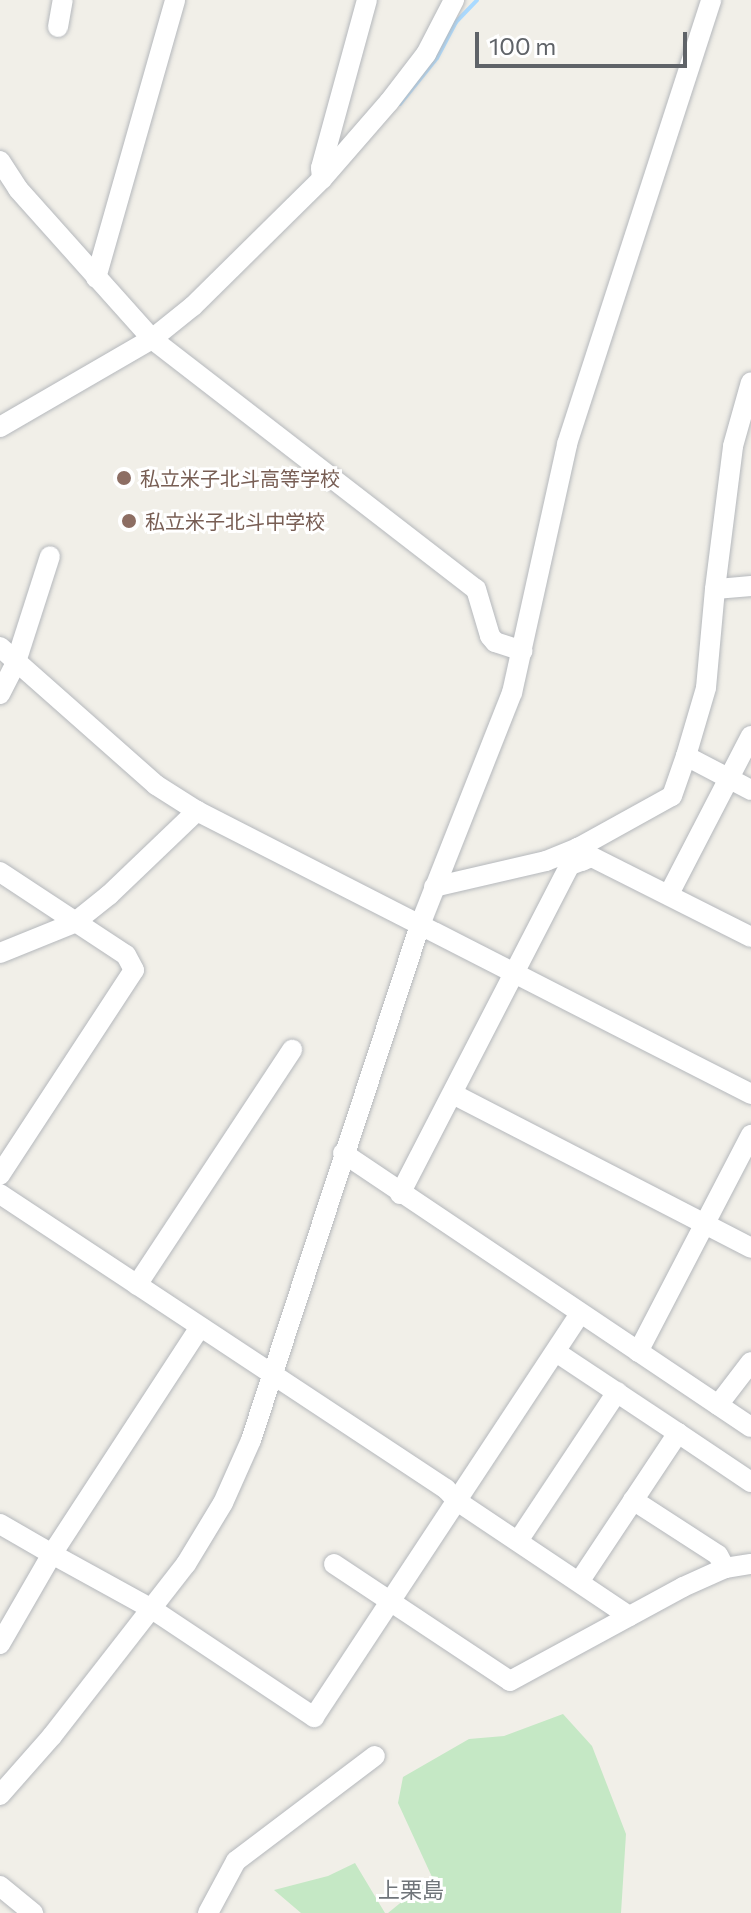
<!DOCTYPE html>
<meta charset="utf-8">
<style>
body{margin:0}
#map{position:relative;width:751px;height:1913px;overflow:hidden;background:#f1efe8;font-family:Commissioner,"Noto Sans JP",sans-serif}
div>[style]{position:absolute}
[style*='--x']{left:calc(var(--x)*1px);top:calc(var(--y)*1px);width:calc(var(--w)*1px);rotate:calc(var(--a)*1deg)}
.green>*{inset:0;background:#c5e8c5}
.stream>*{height:4px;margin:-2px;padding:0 2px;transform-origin:2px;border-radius:2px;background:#aadaff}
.roads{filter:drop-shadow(0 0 2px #b5b8bc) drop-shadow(0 0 2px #b5b8bc)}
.minor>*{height:20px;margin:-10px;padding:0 10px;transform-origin:10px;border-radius:10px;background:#fff}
.dots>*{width:22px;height:22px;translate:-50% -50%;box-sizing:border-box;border:4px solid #fff;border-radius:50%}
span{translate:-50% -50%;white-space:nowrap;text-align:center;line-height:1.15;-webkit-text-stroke:6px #fff;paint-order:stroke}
.education-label{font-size:20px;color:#785e54}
.left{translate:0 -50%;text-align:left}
.neighbourhood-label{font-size:22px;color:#70757a}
.scale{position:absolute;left:475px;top:32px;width:212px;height:36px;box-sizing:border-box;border:4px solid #5f6368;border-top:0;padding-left:10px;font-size:24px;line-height:28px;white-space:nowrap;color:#5f6368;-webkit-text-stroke:6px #fff;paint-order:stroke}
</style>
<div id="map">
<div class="green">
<div style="clip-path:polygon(563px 1714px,592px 1746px,626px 1834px,621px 1913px,388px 1913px,432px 1877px,398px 1803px,403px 1777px,469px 1739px,504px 1736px)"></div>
<div style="clip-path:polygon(355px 1863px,385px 1913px,301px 1913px,274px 1890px,328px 1876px)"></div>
</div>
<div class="stream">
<div style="--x:400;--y:104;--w:59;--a:-51.2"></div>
<div style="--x:437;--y:58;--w:41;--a:-62.2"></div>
<div style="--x:456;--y:22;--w:30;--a:-46"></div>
</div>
<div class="roads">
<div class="minor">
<div style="--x:58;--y:27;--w:27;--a:-80"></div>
<div style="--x:0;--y:161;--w:33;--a:57"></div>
<div style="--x:18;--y:189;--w:201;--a:48.2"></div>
<div style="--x:152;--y:339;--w:409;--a:37.7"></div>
<div style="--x:476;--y:589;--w:49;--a:73.4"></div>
<div style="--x:490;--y:636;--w:8;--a:50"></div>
<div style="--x:495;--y:642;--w:29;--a:18"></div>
<div style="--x:322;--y:179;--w:11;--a:-95"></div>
<div style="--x:321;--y:168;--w:174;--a:-74.7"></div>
<div style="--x:96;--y:278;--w:289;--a:-74.1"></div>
<div style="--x:0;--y:427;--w:176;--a:-30.1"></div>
<div style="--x:152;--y:339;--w:53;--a:-38.8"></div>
<div style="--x:193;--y:306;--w:181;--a:-44.6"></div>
<div style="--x:322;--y:179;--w:102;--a:-49"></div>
<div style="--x:389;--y:102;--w:61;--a:-52.4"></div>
<div style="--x:426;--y:54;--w:61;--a:-62.6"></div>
<div style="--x:751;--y:586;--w:36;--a:175"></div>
<div style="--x:715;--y:589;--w:99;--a:95.2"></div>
<div style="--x:706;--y:688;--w:71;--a:106.4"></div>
<div style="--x:686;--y:756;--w:73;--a:27.6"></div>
<div style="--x:715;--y:589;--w:144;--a:-82.8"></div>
<div style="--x:733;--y:446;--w:66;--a:-74.3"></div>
<div style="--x:0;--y:647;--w:208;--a:41.5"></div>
<div style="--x:156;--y:785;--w:49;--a:32.4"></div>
<div style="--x:197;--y:811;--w:622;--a:27.06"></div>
<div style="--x:0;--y:694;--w:36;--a:-63"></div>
<div style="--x:16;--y:662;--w:111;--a:-72.2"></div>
<div style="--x:582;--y:861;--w:14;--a:-107"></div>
<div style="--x:578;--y:848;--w:107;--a:-29"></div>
<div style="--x:672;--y:796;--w:42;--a:-70.7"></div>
<div style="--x:0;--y:872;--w:151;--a:33.4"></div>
<div style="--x:126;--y:955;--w:17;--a:62"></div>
<div style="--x:134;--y:970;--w:245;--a:123.2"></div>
<div style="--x:434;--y:887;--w:115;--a:-13.1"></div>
<div style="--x:546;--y:861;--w:35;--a:-22"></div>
<div style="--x:669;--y:894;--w:178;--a:-62.6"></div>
<div style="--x:0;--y:953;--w:80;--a:-22.1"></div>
<div style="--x:74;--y:923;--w:45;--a:-38.7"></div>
<div style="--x:109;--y:895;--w:122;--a:-43.7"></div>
<div style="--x:453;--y:1094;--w:335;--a:27.3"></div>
<div style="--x:343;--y:1153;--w:491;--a:33.9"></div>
<div style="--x:0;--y:1194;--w:535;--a:33.48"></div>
<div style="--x:446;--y:1489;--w:16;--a:47"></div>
<div style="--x:457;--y:1501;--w:207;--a:33.8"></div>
<div style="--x:400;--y:1194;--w:370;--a:-62.7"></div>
<div style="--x:570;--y:865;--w:23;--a:-20"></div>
<div style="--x:592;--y:857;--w:178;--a:26.7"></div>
<div style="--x:137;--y:1285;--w:282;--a:-56.6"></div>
<div style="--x:200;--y:1327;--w:271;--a:123.1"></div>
<div style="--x:52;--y:1554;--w:114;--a:28.8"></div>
<div style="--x:152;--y:1609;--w:195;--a:33.7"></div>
<div style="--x:314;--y:1717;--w:483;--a:-56.6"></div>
<div style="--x:556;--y:1352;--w:146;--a:33.6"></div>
<div style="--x:638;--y:1352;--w:245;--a:-62.5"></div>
<div style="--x:718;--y:1405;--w:54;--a:-52.5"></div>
<div style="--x:633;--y:1500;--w:101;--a:32.9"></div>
<div style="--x:718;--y:1555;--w:15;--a:62"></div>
<div style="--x:0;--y:1524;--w:60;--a:30"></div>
<div style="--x:52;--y:1554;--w:104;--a:120"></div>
<div style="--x:518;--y:1541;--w:179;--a:-56.4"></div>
<div style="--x:334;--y:1564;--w:211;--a:33.6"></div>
<div style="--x:510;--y:1681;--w:197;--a:-28.5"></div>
<div style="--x:683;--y:1587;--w:46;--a:-24.3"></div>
<div style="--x:725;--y:1568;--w:26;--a:-9"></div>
<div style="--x:579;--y:1582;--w:179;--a:-56.4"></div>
<div style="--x:678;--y:1433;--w:88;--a:33.9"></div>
<div style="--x:0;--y:1795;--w:79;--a:-48.6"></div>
<div style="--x:52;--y:1736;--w:218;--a:-52.1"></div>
<div style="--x:186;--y:1564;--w:71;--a:-58.8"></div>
<div style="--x:223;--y:1503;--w:69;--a:-66"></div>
<div style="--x:251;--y:1440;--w:542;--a:-71.83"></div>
<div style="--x:420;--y:925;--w:250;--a:-68.4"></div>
<div style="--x:512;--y:693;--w:255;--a:-77.5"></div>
<div style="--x:567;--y:444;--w:467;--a:-72"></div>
<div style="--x:0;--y:1886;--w:43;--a:39.3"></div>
<div style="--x:208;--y:1913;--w:59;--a:-61.7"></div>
<div style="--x:236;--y:1861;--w:174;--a:-37.1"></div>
</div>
</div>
<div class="dots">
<div style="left:124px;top:478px;background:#8d6e63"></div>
<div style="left:129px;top:521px;background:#8d6e63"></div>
</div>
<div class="education-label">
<span class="left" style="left:140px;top:478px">私立米子北斗高等学校</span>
<span class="left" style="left:145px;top:521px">私立米子北斗中学校</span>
</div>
<div class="neighbourhood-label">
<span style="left:411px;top:1890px">上栗島</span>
</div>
<div class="scale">100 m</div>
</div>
